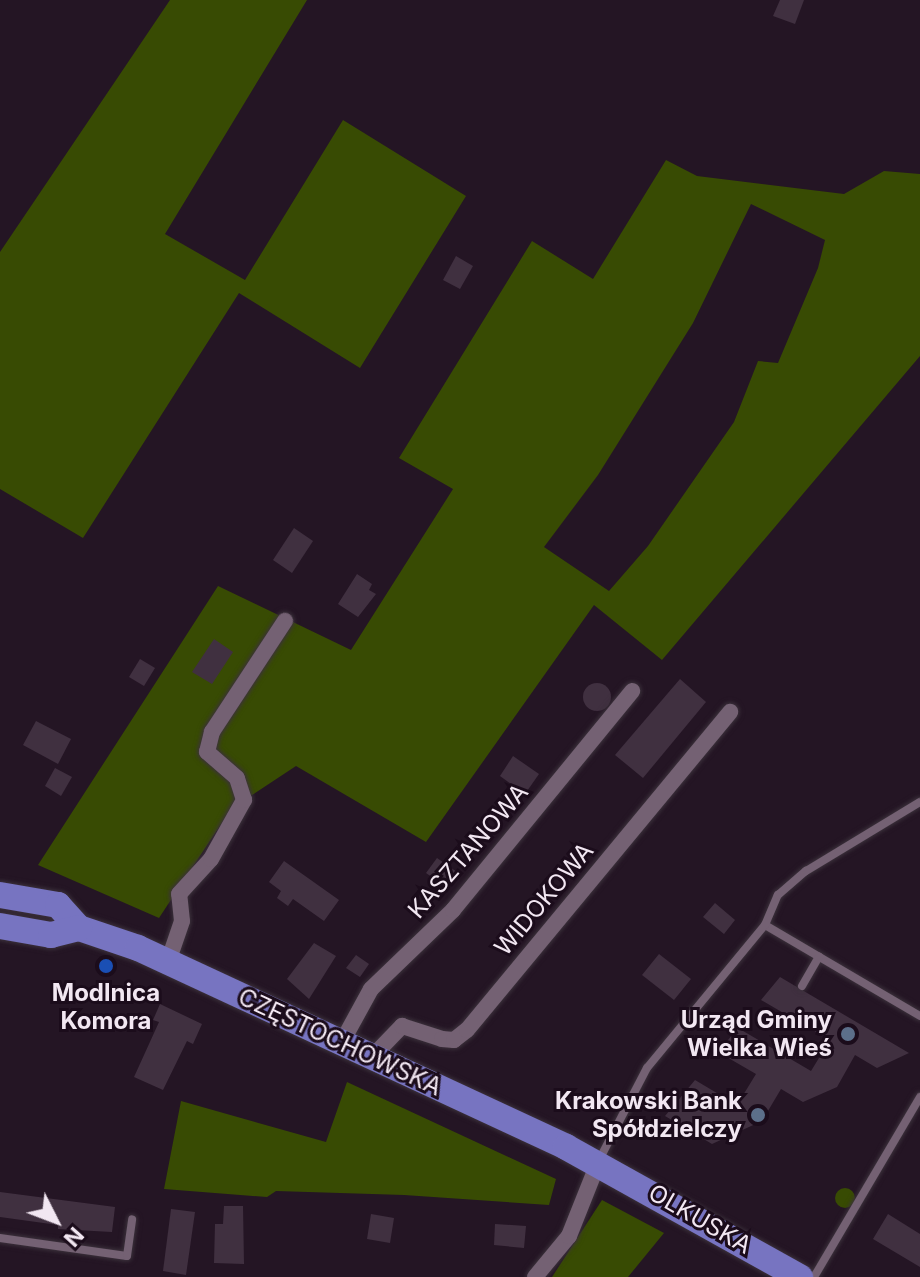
<!DOCTYPE html>
<meta charset="utf-8">
<style>
body{margin:0}
#map{position:relative;width:920px;height:1277px;overflow:hidden;background:#241524;font-family:Inter,sans-serif}
div>[style]{position:absolute}
[style*='--x']{left:calc(var(--x)*1px);top:calc(var(--y)*1px);width:calc(var(--w)*1px);rotate:calc(var(--a)*1deg)}
.green>*{inset:0;background:#384b03}
.round{border-radius:50%}
.building>*{inset:0;background:#403040}
.roads{filter:drop-shadow(0 0 2px #3b313b) drop-shadow(0 0 2px #3b313b)}
.service>*{height:8px;margin:-4px;padding:0 4px;transform-origin:4px;border-radius:4px;background:#746173}
.minor>*{height:16px;margin:-8px;padding:0 8px;transform-origin:8px;border-radius:8px;background:#746173}
.primary>*{height:26px;margin:-13px;padding:0 13px;transform-origin:13px;border-radius:13px;background:#7774c1}
.dots>*{width:22px;height:22px;translate:-50% -50%;box-sizing:border-box;border:4px solid #1b0c1b;border-radius:50%}
span{translate:-50% -50%;white-space:nowrap;text-align:center;line-height:1.15;-webkit-text-stroke:6px #1b0c1b;paint-order:stroke}
.street-label{font-size:24px;color:#f2e7f2}
.poi-label{font-size:24px;color:#f2e7f2;font-weight:700}
.right{translate:-100% -50%;text-align:right}
.north{position:absolute;left:16px;top:1181px;width:80px;height:80px;-webkit-text-stroke:6px #1b0c1b;paint-order:stroke;rotate:132deg;font-size:22px;font-weight:700;line-height:32px;text-align:center;color:#f2e7f2}
.north::after{content:'';display:block;margin:auto;width:28px;height:36px;background:#f2e7f2;clip-path:polygon(50% 0,100% 100%,50% 72%,0 100%)}
</style>
<div id="map">
<div class="green">
<div style="clip-path:polygon(170px 0,307px 0,165px 234px,245px 280px,343px 120px,466px 196px,360px 368px,239px 293px,83px 538px,0 489px,0 252px)"></div>
<div style="clip-path:polygon(evenodd,666px 160px,697px 176px,844px 194px,884px 171px,920px 174px,920px 356px,662px 660px,594px 605px,426px 842px,296px 766px,231px 809px,159px 918px,38px 865px,218px 586px,351px 650px,453px 489px,399px 458px,532px 241px,593px 279px,666px 160px,751px 204px,825px 240px,818px 268px,778px 363px,758px 361px,734px 422px,648px 546px,609px 591px,544px 547px,598px 475px,693px 323px,751px 204px)"></div>
<div style="clip-path:polygon(347px 1082px,556px 1179px,549px 1205px,404px 1195px,276px 1191px,267px 1197px,164px 1189px,181px 1101px,326px 1142px)"></div>
<div class="round" style="left:835px;top:1188px;width:20px;height:20px"></div>
<div style="clip-path:polygon(602px 1200px,664px 1233px,628px 1277px,552px 1277px)"></div>
</div>
<div class="building">
<div style="clip-path:polygon(780px 0,804px 0,795px 24px,773px 16px)"></div>
<div style="clip-path:polygon(456px 256px,473px 266px,460px 289px,443px 280px)"></div>
<div style="clip-path:polygon(294px 528px,313px 541px,292px 573px,273px 560px)"></div>
<div style="clip-path:polygon(357px 574px,372px 584px,369px 590px,376px 594px,358px 617px,338px 604px)"></div>
<div style="clip-path:polygon(214px 639px,233px 652px,212px 684px,192px 672px)"></div>
<div style="clip-path:polygon(140px 659px,155px 668px,144px 686px,129px 677px)"></div>
<div style="clip-path:polygon(680px 679px,706px 702px,643px 778px,615px 755px)"></div>
<div class="round" style="left:583px;top:683px;width:28px;height:28px"></div>
<div style="clip-path:polygon(36px 721px,71px 739px,58px 764px,23px 745px)"></div>
<div style="clip-path:polygon(513px 756px,539px 774px,525px 794px,500px 776px)"></div>
<div style="clip-path:polygon(55px 768px,72px 777px,61px 796px,45px 786px)"></div>
<div style="clip-path:polygon(437px 858px,457px 872px,446px 887px,426px 873px)"></div>
<div style="clip-path:polygon(284px 861px,339px 900px,324px 921px,293px 899px,288px 906px,277px 898px,281px 891px,269px 882px)"></div>
<div style="clip-path:polygon(715px 903px,735px 920px,724px 934px,703px 917px)"></div>
<div style="clip-path:polygon(314px 943px,336px 956px,309px 999px,287px 979px)"></div>
<div style="clip-path:polygon(659px 954px,691px 979px,674px 1000px,642px 975px)"></div>
<div style="clip-path:polygon(356px 955px,369px 964px,360px 977px,346px 968px)"></div>
<div style="clip-path:polygon(780px 977px,909px 1053px,877px 1068px,855px 1055px,837px 1087px,803px 1102px,781px 1089px,762px 1121px,712px 1144px,665px 1116px,695px 1080px,737px 1105px,756px 1074px,718px 1052px,738px 1028px,811px 1071px,830px 1040px,761px 1000px)"></div>
<div style="clip-path:polygon(160px 1004px,202px 1024px,193px 1044px,187px 1041px,163px 1090px,134px 1077px,159px 1022px,153px 1020px)"></div>
<div style="clip-path:polygon(0 1192px,115px 1207px,112px 1232px,58px 1229px,58px 1225px,0 1217px)"></div>
<div style="clip-path:polygon(224px 1206px,243px 1206px,244px 1264px,214px 1263px,215px 1224px,223px 1224px)"></div>
<div style="clip-path:polygon(171px 1209px,195px 1212px,186px 1275px,163px 1271px)"></div>
<div style="clip-path:polygon(371px 1214px,394px 1218px,390px 1243px,367px 1239px)"></div>
<div style="clip-path:polygon(888px 1214px,920px 1234px,920px 1267px,873px 1239px)"></div>
<div style="clip-path:polygon(495px 1224px,526px 1226px,524px 1248px,494px 1245px)"></div>
</div>
<div class="roads">
<div class="service">
<div style="--x:765;--y:925;--w:180;--a:30.4"></div>
<div style="--x:802;--y:986;--w:34;--a:-60"></div>
<div style="--x:598;--y:1162;--w:106;--a:-62.5"></div>
<div style="--x:647;--y:1068;--w:185;--a:-50.5"></div>
<div style="--x:765;--y:925;--w:33;--a:-67"></div>
<div style="--x:778;--y:895;--w:37;--a:-41"></div>
<div style="--x:806;--y:871;--w:133;--a:-31.2"></div>
<div style="--x:0;--y:1238;--w:128;--a:8.1"></div>
<div style="--x:127;--y:1256;--w:37;--a:-82"></div>
<div style="--x:814;--y:1277;--w:209;--a:-59.5"></div>
</div>
<div class="minor">
<div style="--x:168;--y:962;--w:43;--a:-71.1"></div>
<div style="--x:182;--y:921;--w:27;--a:-96"></div>
<div style="--x:179;--y:894;--w:47;--a:-47.6"></div>
<div style="--x:211;--y:859;--w:68;--a:-60.8"></div>
<div style="--x:244;--y:800;--w:23;--a:-108"></div>
<div style="--x:237;--y:778;--w:40;--a:-139"></div>
<div style="--x:207;--y:752;--w:21;--a:-76"></div>
<div style="--x:212;--y:732;--w:133;--a:-56.7"></div>
<div style="--x:342;--y:1042;--w:60;--a:-61.3"></div>
<div style="--x:371;--y:989;--w:114;--a:-43.9"></div>
<div style="--x:453;--y:910;--w:283;--a:-50.7"></div>
<div style="--x:373;--y:1056;--w:42;--a:-46"></div>
<div style="--x:402;--y:1026;--w:42;--a:18"></div>
<div style="--x:442;--y:1039;--w:12;--a:5"></div>
<div style="--x:454;--y:1040;--w:16;--a:-38"></div>
<div style="--x:467;--y:1030;--w:413;--a:-50.4"></div>
<div style="--x:535;--y:1277;--w:53;--a:-50.3"></div>
<div style="--x:569;--y:1236;--w:79;--a:-68.3"></div>
</div>
<div class="primary">
<div style="--x:0;--y:895;--w:59;--a:9.8"></div>
<div style="--x:58;--y:905;--w:31;--a:48"></div>
<div style="--x:79;--y:928;--w:62;--a:18.7"></div>
<div style="--x:138;--y:948;--w:472;--a:24.9"></div>
<div style="--x:566;--y:1147;--w:268;--a:29.1"></div>
<div style="--x:0;--y:926;--w:52;--a:10"></div>
<div style="--x:51;--y:935;--w:29;--a:-14"></div>
</div>
</div>
<div class="dots">
<div style="left:106px;top:966px;background:#1a4fb4"></div>
<div style="left:848px;top:1034px;background:#5c6f8a"></div>
<div style="left:758px;top:1115px;background:#5c6f8a"></div>
</div>
<div class="street-label">
<span style="left:468px;top:851px;rotate:-49deg">KASZTANOWA</span>
<span style="left:544px;top:899px;rotate:-50deg">WIDOKOWA</span>
<span style="left:340px;top:1042px;rotate:25deg">CZĘSTOCHOWSKA</span>
<span style="left:700px;top:1219px;rotate:30deg">OLKUSKA</span>
</div>
<div class="poi-label">
<span style="left:106px;top:1007px">Modlnica<br>Komora</span>
<span class="right" style="left:832px;top:1034px">Urząd Gminy<br>Wielka Wieś</span>
<span class="right" style="left:742px;top:1115px">Krakowski Bank<br>Spółdzielczy</span>
</div>
<div class="north">N</div>
</div>
